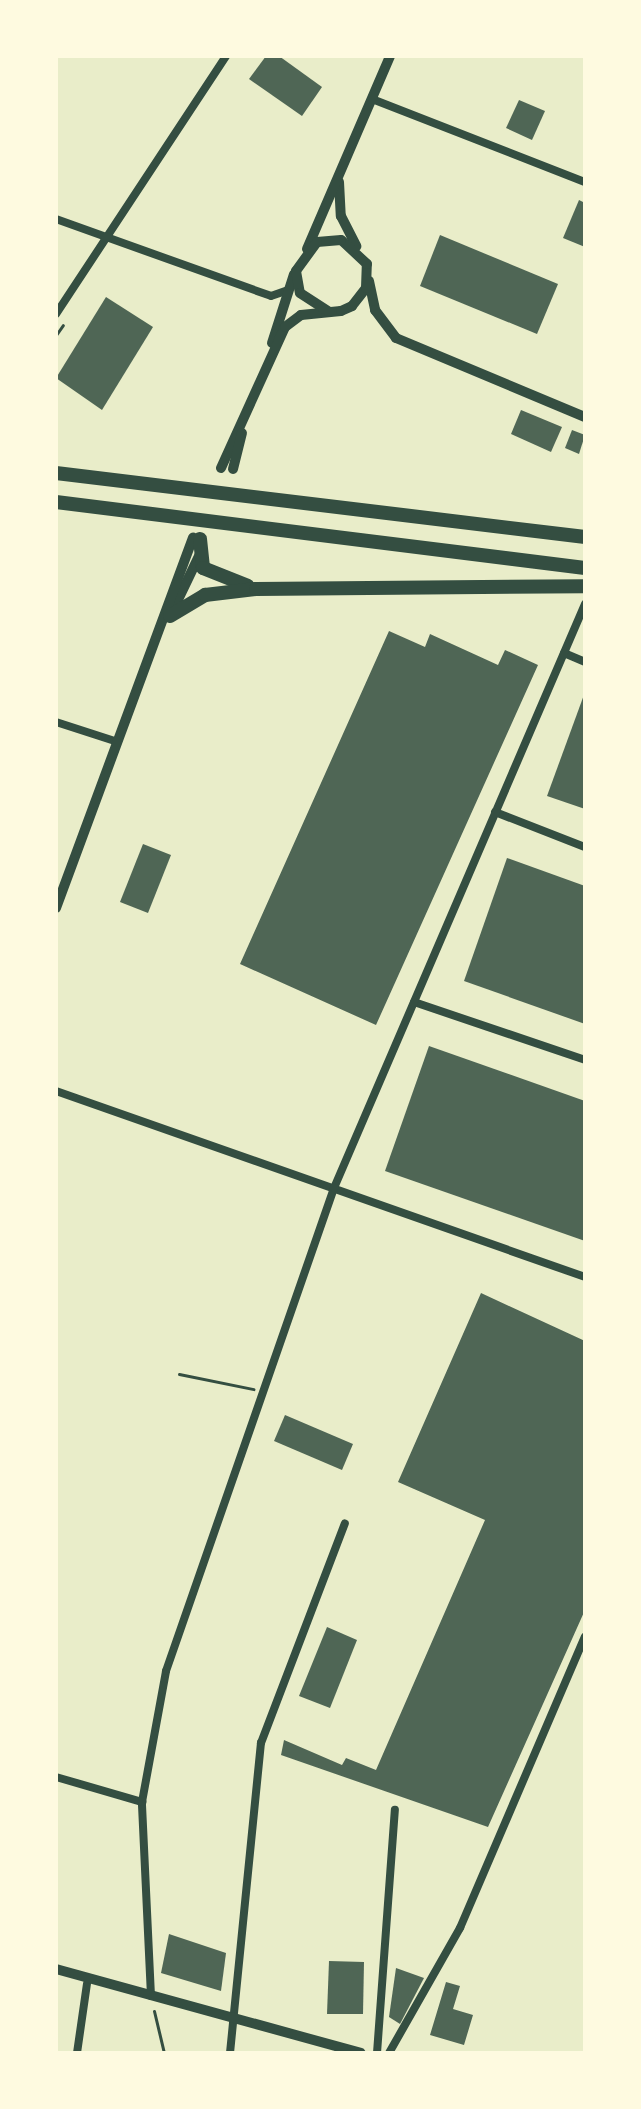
<!DOCTYPE html>
<style>
body{margin:0}
#map{position:relative;width:641px;height:2109px;overflow:hidden;background:#e9edc9;font-family:"Noto Serif",serif}
div>[style]{position:absolute}
[style*='--x']{left:calc(var(--x)*1px);top:calc(var(--y)*1px);width:calc(var(--w)*1px);rotate:calc(var(--a)*1deg)}
.building>*{inset:0;background:#4f6655}
.path>*{height:3px;margin:-1.5px;padding:0 1.5px;transform-origin:1.5px;border-radius:1.5px;background:#344e41}
.minor>*{height:8px;margin:-4px;padding:0 4px;transform-origin:4px;border-radius:4px;background:#344e41}
.tertiary>*{height:10px;margin:-5px;padding:0 5px;transform-origin:5px;border-radius:5px;background:#344e41}
.trunk>*{height:14px;margin:-7px;padding:0 7px;transform-origin:7px;border-radius:7px;background:#344e41}
span{translate:-50% -50%;white-space:nowrap;text-align:center;line-height:1.15;-webkit-text-stroke:8px #fefae0;paint-order:stroke}
.frame{position:absolute;inset:0;border:58px solid #fefae0;pointer-events:none}
</style>
<div id="map">
<div class="building">
<div style="clip-path:polygon(266px 56px,279px 56px,322px 87px,302px 116px,249px 79px)"></div>
<div style="clip-path:polygon(519px 100px,545px 111px,532px 140px,506px 128px)"></div>
<div style="clip-path:polygon(579px 200px,585px 203px,585px 247px,563px 238px)"></div>
<div style="clip-path:polygon(440px 235px,558px 284px,537px 334px,420px 286px)"></div>
<div style="clip-path:polygon(106px 297px,153px 327px,102px 410px,56px 378px)"></div>
<div style="clip-path:polygon(521px 410px,562px 427px,551px 452px,511px 434px)"></div>
<div style="clip-path:polygon(572px 430px,585px 435px,579px 454px,565px 448px)"></div>
<div style="clip-path:polygon(389px 631px,425px 647px,430px 634px,498px 665px,505px 650px,538px 665px,376px 1025px,240px 964px)"></div>
<div style="clip-path:polygon(585px 692px,585px 809px,547px 796px)"></div>
<div style="clip-path:polygon(143px 844px,171px 855px,148px 913px,120px 902px)"></div>
<div style="clip-path:polygon(507px 858px,585px 886px,585px 1024px,464px 981px)"></div>
<div style="clip-path:polygon(429px 1046px,585px 1101px,585px 1241px,385px 1171px)"></div>
<div style="clip-path:polygon(481px 1293px,585px 1341px,585px 1610px,488px 1827px,281px 1755px,284px 1740px,342px 1765px,346px 1758px,376px 1770px,485px 1520px,398px 1482px)"></div>
<div style="clip-path:polygon(285px 1415px,353px 1444px,342px 1470px,274px 1441px)"></div>
<div style="clip-path:polygon(327px 1627px,357px 1640px,330px 1708px,299px 1696px)"></div>
<div style="clip-path:polygon(169px 1934px,226px 1953px,221px 1991px,161px 1973px)"></div>
<div style="clip-path:polygon(329px 1961px,364px 1962px,363px 2014px,327px 2014px)"></div>
<div style="clip-path:polygon(396px 1968px,424px 1978px,400px 2024px,389px 2017px)"></div>
<div style="clip-path:polygon(446px 1982px,460px 1986px,453px 2009px,473px 2015px,464px 2045px,430px 2035px)"></div>
</div>
<div class="path">
<div style="--x:56;--y:335;--w:12;--a:-55"></div>
<div style="--x:179;--y:1374;--w:76;--a:11.5"></div>
<div style="--x:154;--y:2011;--w:43;--a:76.6"></div>
</div>
<div class="minor">
<div style="--x:372;--y:99;--w:229;--a:21.3"></div>
<div style="--x:56;--y:219;--w:228;--a:19.7"></div>
<div style="--x:271;--y:296;--w:18;--a:-19"></div>
<div style="--x:56;--y:314;--w:309;--a:-56.6"></div>
<div style="--x:564;--y:653;--w:23;--a:23"></div>
<div style="--x:56;--y:722;--w:65;--a:17.9"></div>
<div style="--x:495;--y:812;--w:97;--a:21.3"></div>
<div style="--x:414;--y:1002;--w:181;--a:18.7"></div>
<div style="--x:56;--y:1091;--w:561;--a:19.37"></div>
<div style="--x:56;--y:1777;--w:90;--a:16.2"></div>
<div style="--x:151;--y:1996;--w:194;--a:-92.7"></div>
<div style="--x:142;--y:1802;--w:133;--a:-79.6"></div>
<div style="--x:166;--y:1671;--w:511;--a:-70.82"></div>
<div style="--x:334;--y:1188;--w:636;--a:-66.74"></div>
<div style="--x:77;--y:2053;--w:70;--a:-81.8"></div>
<div style="--x:230;--y:2053;--w:312;--a:-84.3"></div>
<div style="--x:261;--y:1743;--w:235;--a:-69.1"></div>
<div style="--x:377;--y:2053;--w:244;--a:-85.8"></div>
<div style="--x:389;--y:2053;--w:144;--a:-60.4"></div>
<div style="--x:460;--y:1928;--w:317;--a:-66.8"></div>
</div>
<div class="tertiary">
<div style="--x:339;--y:182;--w:34;--a:87"></div>
<div style="--x:341;--y:216;--w:34;--a:63"></div>
<div style="--x:307;--y:249;--w:210;--a:-66.7"></div>
<div style="--x:369;--y:281;--w:30;--a:78"></div>
<div style="--x:375;--y:310;--w:35;--a:53"></div>
<div style="--x:396;--y:338;--w:205;--a:22.7"></div>
<div style="--x:272;--y:343;--w:72;--a:-72.3"></div>
<div style="--x:221;--y:468;--w:155;--a:-65.6"></div>
<div style="--x:285;--y:327;--w:20;--a:-37"></div>
<div style="--x:301;--y:315;--w:40;--a:-5.7"></div>
<div style="--x:341;--y:311;--w:12;--a:-24"></div>
<div style="--x:352;--y:306;--w:23;--a:-52"></div>
<div style="--x:366;--y:288;--w:24;--a:-88"></div>
<div style="--x:367;--y:264;--w:35;--a:-137"></div>
<div style="--x:341;--y:240;--w:24;--a:175"></div>
<div style="--x:317;--y:242;--w:36;--a:126"></div>
<div style="--x:296;--y:271;--w:22;--a:80"></div>
<div style="--x:300;--y:293;--w:35;--a:33"></div>
<div style="--x:233;--y:469;--w:37;--a:-76"></div>
<div style="--x:174;--y:608;--w:60;--a:-64.3"></div>
<div style="--x:56;--y:908;--w:395;--a:-69.7"></div>
<div style="--x:56;--y:1969;--w:316;--a:15.4"></div>
</div>
<div class="trunk">
<div style="--x:56;--y:473;--w:533;--a:6.9"></div>
<div style="--x:56;--y:502;--w:533;--a:7.11"></div>
<div style="--x:200;--y:539;--w:29;--a:84"></div>
<div style="--x:203;--y:568;--w:48;--a:21.8"></div>
<div style="--x:170;--y:616;--w:41;--a:-31"></div>
<div style="--x:205;--y:595;--w:51;--a:-6.7"></div>
<div style="--x:256;--y:589;--w:329;--a:-0.5"></div>
</div>
<div class="frame"></div>
</div>
